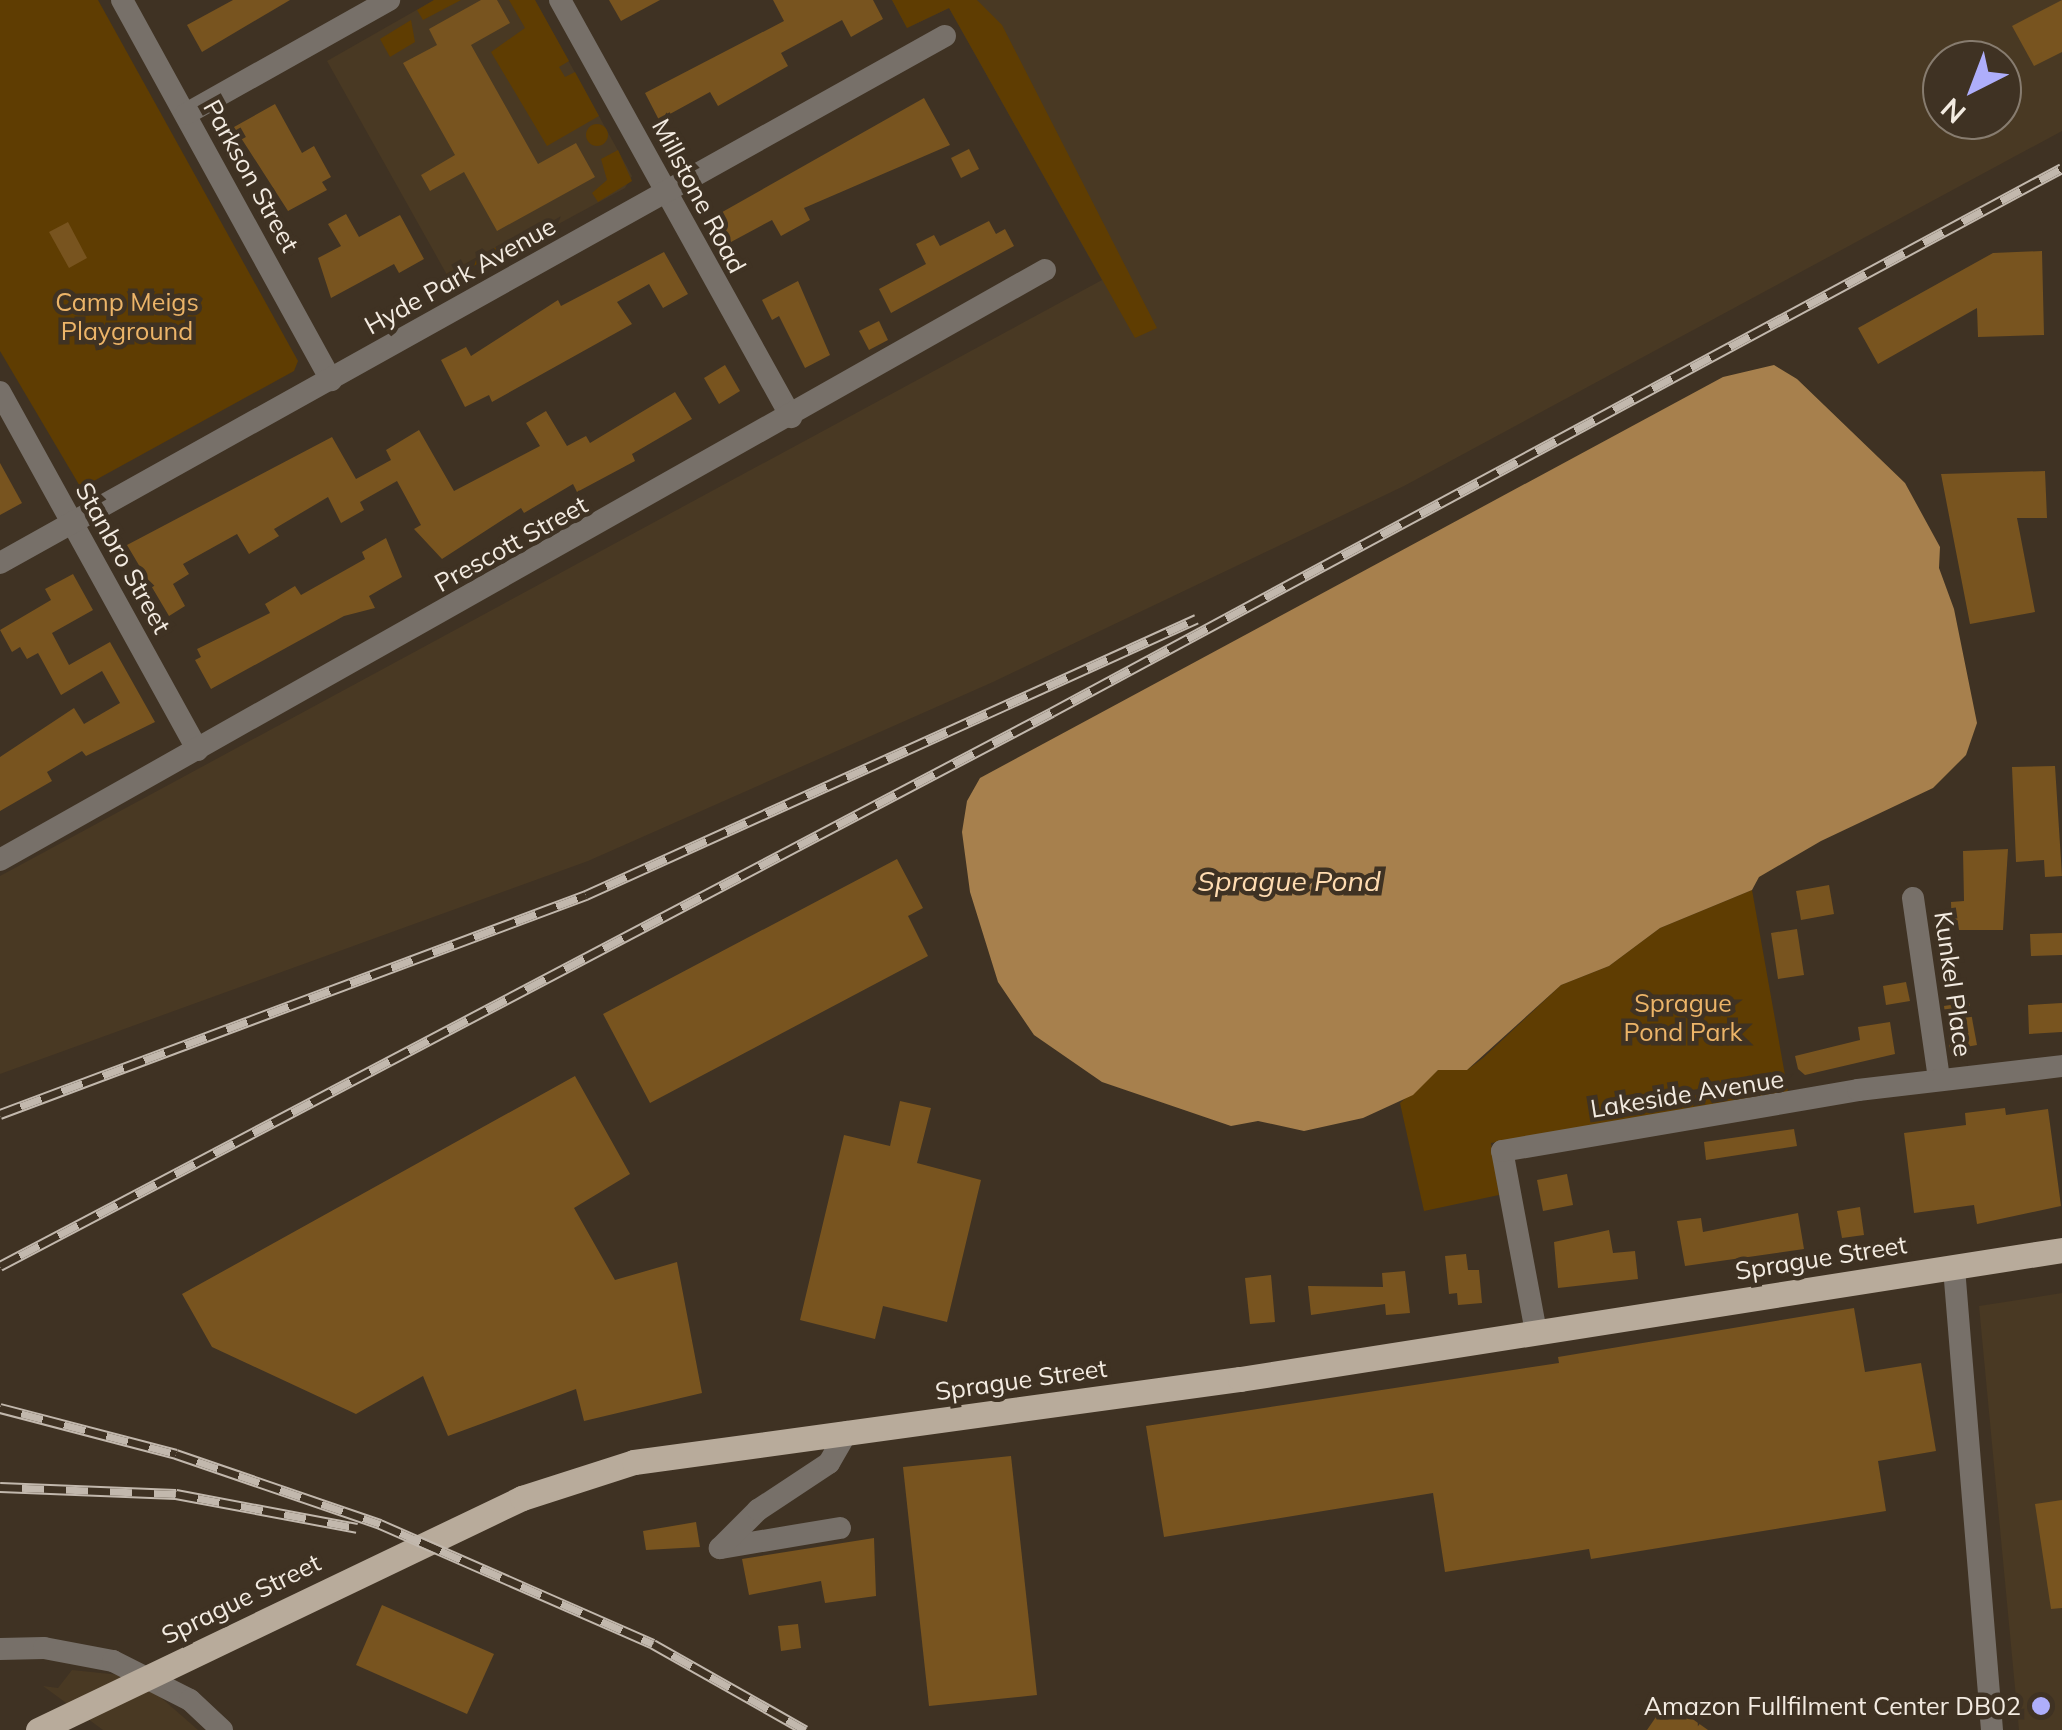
<!DOCTYPE html>
<style>
body{margin:0}
#map{position:relative;width:2062px;height:1730px;overflow:hidden;background:#3f3223;font-family:Mulish,sans-serif}
div>[style]{position:absolute}
[style*='--x']{left:calc(var(--x)*1px);top:calc(var(--y)*1px);width:calc(var(--w)*1px);rotate:calc(var(--a)*1deg)}
.built>*{inset:0;background:#493923}
.green>*{inset:0;background:#5f3d02}
.round{border-radius:50%}
.water>*{inset:0;background:#a7804d}
.building>*{inset:0;background:#78541f}
.minor>*{height:22px;margin:-11px;padding:0 11px;transform-origin:11px;border-radius:11px;background:#777069}
.major>*{height:25px;margin:-12.5px;padding:0 12.5px;transform-origin:12.5px;border-radius:12.5px;background:#b8ab9b}
.rail>*{height:11px;margin-top:-5.5px;transform-origin:0;background:repeating-linear-gradient(90deg,#3f3223 0 22px,#c2b8ad 0 44px);box-sizing:border-box;border-block:2px solid #c2b8ad}
.dots>*{width:28px;height:28px;translate:-50% -50%;box-sizing:border-box;border:5px solid #3f3223;border-radius:50%}
span{translate:-50% -50%;white-space:nowrap;text-align:center;line-height:1.15;-webkit-text-stroke:9px #3f3223;paint-order:stroke}
.street-label{font-size:25px;color:#f3ebe1}
.park-label{font-size:25px;color:#ecb468}
.poi-label{font-size:25px;color:#f3ebe1}
.right{translate:-100% -50%;text-align:right}
.water-label{font-size:28px;color:#ffdcb1;font-style:italic}
.north{position:absolute;left:1922px;top:40px;width:100px;height:100px;box-sizing:border-box;background:#3f3223;border:2px solid #877c6f;border-radius:50%;rotate:222deg;font-size:28px;font-weight:700;line-height:40px;text-align:center;color:#f3ebe1}
.north::after{content:'';display:block;margin:auto;width:35px;height:45px;background:#aeaefb;clip-path:polygon(50% 0,100% 100%,50% 72%,0 100%)}
</style>
<div id="map">
<div class="built">
<div style="clip-path:polygon(434px 0,535px 0,632px 176px,625px 188px,451px 282px,327px 61px)"></div>
<div style="clip-path:polygon(evenodd,892px 0,2062px 0,2062px 131px,1404px 486px,993px 682px,588px 861px,0 1074px,0 876px,1102px 280px,949px 8px,907px 28px,892px 0,1942px 60px,2002px 60px,2002px 120px,1942px 120px,1942px 60px)"></div>
<div style="clip-path:polygon(2062px 1293px,2062px 1730px,2019px 1730px,1979px 1306px)"></div>
<div style="clip-path:polygon(72px 1670px,120px 1675px,158px 1695px,198px 1730px,103px 1730px,43px 1686px,58px 1688px)"></div>
</div>
<div class="green">
<div style="clip-path:polygon(0 0,98px 0,298px 361px,294px 371px,81px 488px,0 351px)"></div>
<div style="clip-path:polygon(434px 0,461px 0,423px 20px,417px 10px)"></div>
<div style="clip-path:polygon(509px 0,535px 0,569px 61px,559px 67px,565px 77px,575px 72px,599px 116px,547px 146px,491px 52px,525px 28px)"></div>
<div style="clip-path:polygon(892px 0,977px 0,1002px 25px,1157px 328px,1135px 338px,949px 8px,907px 28px)"></div>
<div style="clip-path:polygon(411px 20px,415px 42px,390px 57px,380px 39px)"></div>
<div class="round" style="left:586px;top:124px;width:22px;height:22px"></div>
<div style="clip-path:polygon(618px 150px,632px 181px,598px 202px,592px 193px,607px 180px,601px 159px)"></div>
<div style="clip-path:polygon(542px 223px,546px 230px,451px 282px,446px 274px)"></div>
<div style="clip-path:polygon(1752px 890px,1788px 1092px,1491px 1143px,1499px 1195px,1424px 1211px,1400px 1103px,1438px 1070px,1467px 1070px,1483px 1058px,1561px 985px,1609px 966px,1660px 928px)"></div>
</div>
<div class="water">
<div style="clip-path:polygon(1774px 365px,1797px 379px,1905px 483px,1940px 547px,1939px 568px,1954px 609px,1977px 723px,1966px 755px,1933px 788px,1821px 841px,1759px 877px,1752px 890px,1660px 928px,1609px 966px,1561px 985px,1467px 1070px,1438px 1070px,1413px 1095px,1363px 1118px,1304px 1131px,1258px 1121px,1231px 1126px,1102px 1082px,1034px 1035px,998px 982px,970px 892px,962px 832px,967px 801px,980px 778px,1723px 377px)"></div>
</div>
<div class="building">
<div style="clip-path:polygon(233px 0,290px 0,202px 52px,187px 25px)"></div>
<div style="clip-path:polygon(481px 0,497px 0,510px 23px,471px 45px,538px 164px,576px 143px,595px 177px,497px 231px,464px 172px,430px 191px,421px 175px,455px 155px,403px 63px,437px 45px,429px 29px)"></div>
<div style="clip-path:polygon(609px 0,660px 0,621px 21px)"></div>
<div style="clip-path:polygon(773px 0,873px 0,883px 19px,851px 37px,842px 20px,781px 53px,788px 66px,718px 106px,710px 92px,659px 120px,645px 93px,784px 21px)"></div>
<div style="clip-path:polygon(2062px 0,2062px 52px,2034px 66px,2012px 26px)"></div>
<div style="clip-path:polygon(924px 98px,950px 145px,804px 208px,810px 220px,781px 236px,772px 220px,731px 242px,717px 215px)"></div>
<div style="clip-path:polygon(275px 104px,302px 153px,314px 146px,331px 177px,322px 182px,327px 190px,288px 211px,234px 127px)"></div>
<div style="clip-path:polygon(969px 149px,979px 169px,961px 178px,951px 158px)"></div>
<div style="clip-path:polygon(346px 214px,359px 237px,400px 215px,424px 259px,399px 273px,394px 264px,331px 298px,318px 258px,341px 246px,328px 224px)"></div>
<div style="clip-path:polygon(989px 221px,996px 234px,1005px 229px,1014px 246px,891px 313px,879px 289px,926px 264px,916px 244px,934px 235px,940px 246px)"></div>
<div style="clip-path:polygon(68px 222px,87px 258px,69px 268px,49px 232px)"></div>
<div style="clip-path:polygon(2042px 251px,2044px 335px,1978px 337px,1977px 308px,1878px 364px,1858px 328px,1993px 253px)"></div>
<div style="clip-path:polygon(664px 252px,688px 294px,663px 308px,649px 284px,617px 302px,632px 324px,492px 402px,489px 395px,465px 407px,441px 360px,466px 347px,471px 356px,558px 300px,561px 306px)"></div>
<div style="clip-path:polygon(798px 281px,830px 355px,805px 368px,779px 316px,772px 320px,762px 300px)"></div>
<div style="clip-path:polygon(879px 321px,888px 340px,869px 350px,859px 331px)"></div>
<div style="clip-path:polygon(725px 365px,740px 391px,719px 404px,704px 378px)"></div>
<div style="clip-path:polygon(675px 392px,692px 419px,632px 454px,635px 461px,577px 492px,573px 484px,524px 513px,521px 508px,442px 559px,414px 529px,421px 525px,397px 481px,360px 502px,364px 510px,341px 523px,328px 497px,274px 529px,279px 536px,249px 554px,237px 534px,183px 564px,189px 574px,173px 584px,185px 606px,169px 616px,127px 545px,332px 437px,356px 479px,391px 460px,386px 450px,419px 430px,454px 491px,540px 446px,526px 423px,546px 411px,567px 446px,586px 436px,590px 443px)"></div>
<div style="clip-path:polygon(0 463px,22px 503px,0 515px)"></div>
<div style="clip-path:polygon(2045px 471px,2047px 518px,2017px 518px,2035px 612px,1970px 624px,1941px 474px)"></div>
<div style="clip-path:polygon(386px 538px,402px 577px,369px 596px,375px 608px,344px 616px,211px 689px,195px 660px,201px 657px,197px 649px,270px 613px,265px 604px,295px 586px,301px 595px,365px 559px,362px 552px)"></div>
<div style="clip-path:polygon(73px 574px,93px 610px,52px 633px,69px 665px,110px 642px,155px 722px,86px 756px,82px 751px,47px 772px,52px 781px,0 811px,0 757px,74px 708px,84px 724px,120px 703px,102px 671px,61px 695px,38px 653px,27px 659px,20px 647px,12px 652px,0 630px,51px 600px,45px 589px)"></div>
<div style="clip-path:polygon(2055px 766px,2062px 876px,2045px 877px,2044px 860px,2016px 862px,2012px 767px)"></div>
<div style="clip-path:polygon(2008px 849px,2003px 930px,1952px 930px,1951px 902px,1964px 901px,1963px 851px)"></div>
<div style="clip-path:polygon(897px 859px,923px 908px,908px 916px,928px 956px,650px 1103px,603px 1014px)"></div>
<div style="clip-path:polygon(1829px 885px,1834px 914px,1801px 920px,1796px 891px)"></div>
<div style="clip-path:polygon(1797px 929px,1804px 975px,1778px 979px,1771px 933px)"></div>
<div style="clip-path:polygon(2062px 933px,2062px 955px,2031px 956px,2030px 934px)"></div>
<div style="clip-path:polygon(1906px 982px,1910px 1001px,1886px 1005px,1883px 986px)"></div>
<div style="clip-path:polygon(1969px 1002px,1977px 1045px,1950px 1050px,1944px 1006px)"></div>
<div style="clip-path:polygon(2062px 1003px,2062px 1032px,2029px 1034px,2028px 1005px)"></div>
<div style="clip-path:polygon(1890px 1022px,1895px 1054px,1805px 1075px,1798px 1069px,1795px 1056px,1860px 1040px,1858px 1027px)"></div>
<div style="clip-path:polygon(575px 1076px,630px 1174px,574px 1208px,615px 1280px,677px 1262px,702px 1393px,584px 1421px,576px 1389px,448px 1436px,423px 1376px,356px 1414px,212px 1347px,182px 1294px)"></div>
<div style="clip-path:polygon(900px 1101px,931px 1108px,917px 1163px,981px 1180px,947px 1322px,883px 1306px,875px 1339px,800px 1320px,844px 1135px,890px 1146px)"></div>
<div style="clip-path:polygon(2005px 1108px,2006px 1115px,2048px 1109px,2061px 1206px,1977px 1224px,1974px 1205px,1914px 1213px,1904px 1133px,1966px 1125px,1965px 1113px)"></div>
<div style="clip-path:polygon(1794px 1129px,1797px 1146px,1706px 1160px,1704px 1142px)"></div>
<div style="clip-path:polygon(1567px 1174px,1573px 1205px,1543px 1211px,1537px 1180px)"></div>
<div style="clip-path:polygon(1860px 1207px,1864px 1235px,1842px 1238px,1837px 1211px)"></div>
<div style="clip-path:polygon(1798px 1213px,1804px 1249px,1685px 1266px,1677px 1221px,1701px 1218px,1703px 1232px)"></div>
<div style="clip-path:polygon(1609px 1230px,1613px 1253px,1635px 1251px,1638px 1279px,1558px 1288px,1554px 1242px)"></div>
<div style="clip-path:polygon(1466px 1254px,1468px 1270px,1479px 1270px,1482px 1303px,1458px 1305px,1457px 1293px,1449px 1294px,1445px 1256px)"></div>
<div style="clip-path:polygon(1405px 1271px,1410px 1313px,1386px 1315px,1385px 1304px,1311px 1315px,1308px 1286px,1383px 1287px,1382px 1273px)"></div>
<div style="clip-path:polygon(1271px 1275px,1275px 1322px,1250px 1324px,1245px 1278px)"></div>
<div style="clip-path:polygon(1854px 1308px,1865px 1372px,1921px 1363px,1936px 1451px,1878px 1461px,1886px 1511px,1591px 1559px,1589px 1549px,1445px 1572px,1433px 1493px,1164px 1537px,1146px 1426px,1559px 1363px,1558px 1357px)"></div>
<div style="clip-path:polygon(1011px 1456px,1037px 1695px,929px 1706px,903px 1467px)"></div>
<div style="clip-path:polygon(2062px 1500px,2062px 1608px,2051px 1609px,2035px 1504px)"></div>
<div style="clip-path:polygon(696px 1522px,700px 1547px,646px 1550px,643px 1531px)"></div>
<div style="clip-path:polygon(874px 1538px,876px 1596px,825px 1603px,821px 1581px,749px 1595px,742px 1559px)"></div>
<div style="clip-path:polygon(382px 1605px,494px 1654px,467px 1714px,356px 1665px)"></div>
<div style="clip-path:polygon(798px 1624px,801px 1648px,781px 1651px,778px 1626px)"></div>
<div style="clip-path:polygon(1667px 1701px,1708px 1730px,1647px 1730px)"></div>
</div>
<div class="minor">
<div style="--x:122;--y:0;--w:434;--a:61.2"></div>
<div style="--x:560;--y:0;--w:477;--a:61"></div>
<div style="--x:186;--y:114;--w:233;--a:-29.3"></div>
<div style="--x:0;--y:392;--w:409;--a:61.1"></div>
<div style="--x:0;--y:563;--w:1082;--a:-29.15"></div>
<div style="--x:0;--y:860;--w:1200;--a:-29.45"></div>
<div style="--x:1913;--y:898;--w:183;--a:81.8"></div>
<div style="--x:1954;--y:1268;--w:464;--a:85.3"></div>
<div style="--x:1536;--y:1332;--w:184;--a:-100.6"></div>
<div style="--x:1502;--y:1151;--w:361;--a:-9.7"></div>
<div style="--x:1858;--y:1090;--w:205;--a:-6.7"></div>
<div style="--x:840;--y:1528;--w:122;--a:170.5"></div>
<div style="--x:720;--y:1548;--w:54;--a:-45"></div>
<div style="--x:758;--y:1510;--w:85;--a:-33.5"></div>
<div style="--x:829;--y:1463;--w:36;--a:-60"></div>
<div style="--x:0;--y:1649;--w:44;--a:-1.3"></div>
<div style="--x:44;--y:1648;--w:70;--a:10.7"></div>
<div style="--x:113;--y:1661;--w:86;--a:26.9"></div>
<div style="--x:190;--y:1700;--w:44;--a:43.2"></div>
</div>
<div class="major">
<div style="--x:38;--y:1730;--w:537;--a:-25.61"></div>
<div style="--x:522;--y:1498;--w:118;--a:-17.8"></div>
<div style="--x:634;--y:1462;--w:612;--a:-7.8"></div>
<div style="--x:1240;--y:1379;--w:832;--a:-8.92"></div>
</div>
<div class="rail">
<div style="--x:0;--y:1114;--w:626;--a:-20.49"></div>
<div style="--x:586;--y:895;--w:670;--a:-24.34"></div>
<div style="--x:0;--y:1266;--w:1189;--a:-27.77"></div>
<div style="--x:1052;--y:712;--w:1147;--a:-28.31"></div>
<div style="--x:0;--y:1408;--w:182;--a:14.6"></div>
<div style="--x:176;--y:1454;--w:216;--a:18.9"></div>
<div style="--x:380;--y:1524;--w:298;--a:23.7"></div>
<div style="--x:653;--y:1644;--w:175;--a:29.5"></div>
<div style="--x:0;--y:1487;--w:176;--a:2.3"></div>
<div style="--x:176;--y:1494;--w:184;--a:10.6"></div>
</div>
<div class="dots">
<div style="left:2041px;top:1706px;background:#aeaefb"></div>
</div>
<div class="street-label">
<span style="left:251px;top:176px;rotate:61deg">Parkson Street</span>
<span style="left:699px;top:196px;rotate:62deg">Millstone Road</span>
<span style="left:460px;top:276px;rotate:-29deg">Hyde Park Avenue</span>
<span style="left:511px;top:544px;rotate:-29deg">Prescott Street</span>
<span style="left:123px;top:558px;rotate:61deg">Stanbro Street</span>
<span style="left:1953px;top:984px;rotate:82deg">Kunkel Place</span>
<span style="left:1687px;top:1094px;rotate:-9deg">Lakeside Avenue</span>
<span style="left:1821px;top:1258px;rotate:-9deg">Sprague Street</span>
<span style="left:1021px;top:1380px;rotate:-8deg">Sprague Street</span>
<span style="left:241px;top:1599px;rotate:-26deg">Sprague Street</span>
</div>
<div class="park-label">
<span style="left:127px;top:317px">Camp Meigs<br>Playground</span>
<span style="left:1683px;top:1018px">Sprague<br>Pond Park</span>
</div>
<div class="poi-label">
<span class="right" style="left:2021px;top:1706px">Amazon Fullfilment Center DB02</span>
</div>
<div class="water-label">
<span style="left:1289px;top:881px">Sprague Pond</span>
</div>
<div class="north">N</div>
</div>
